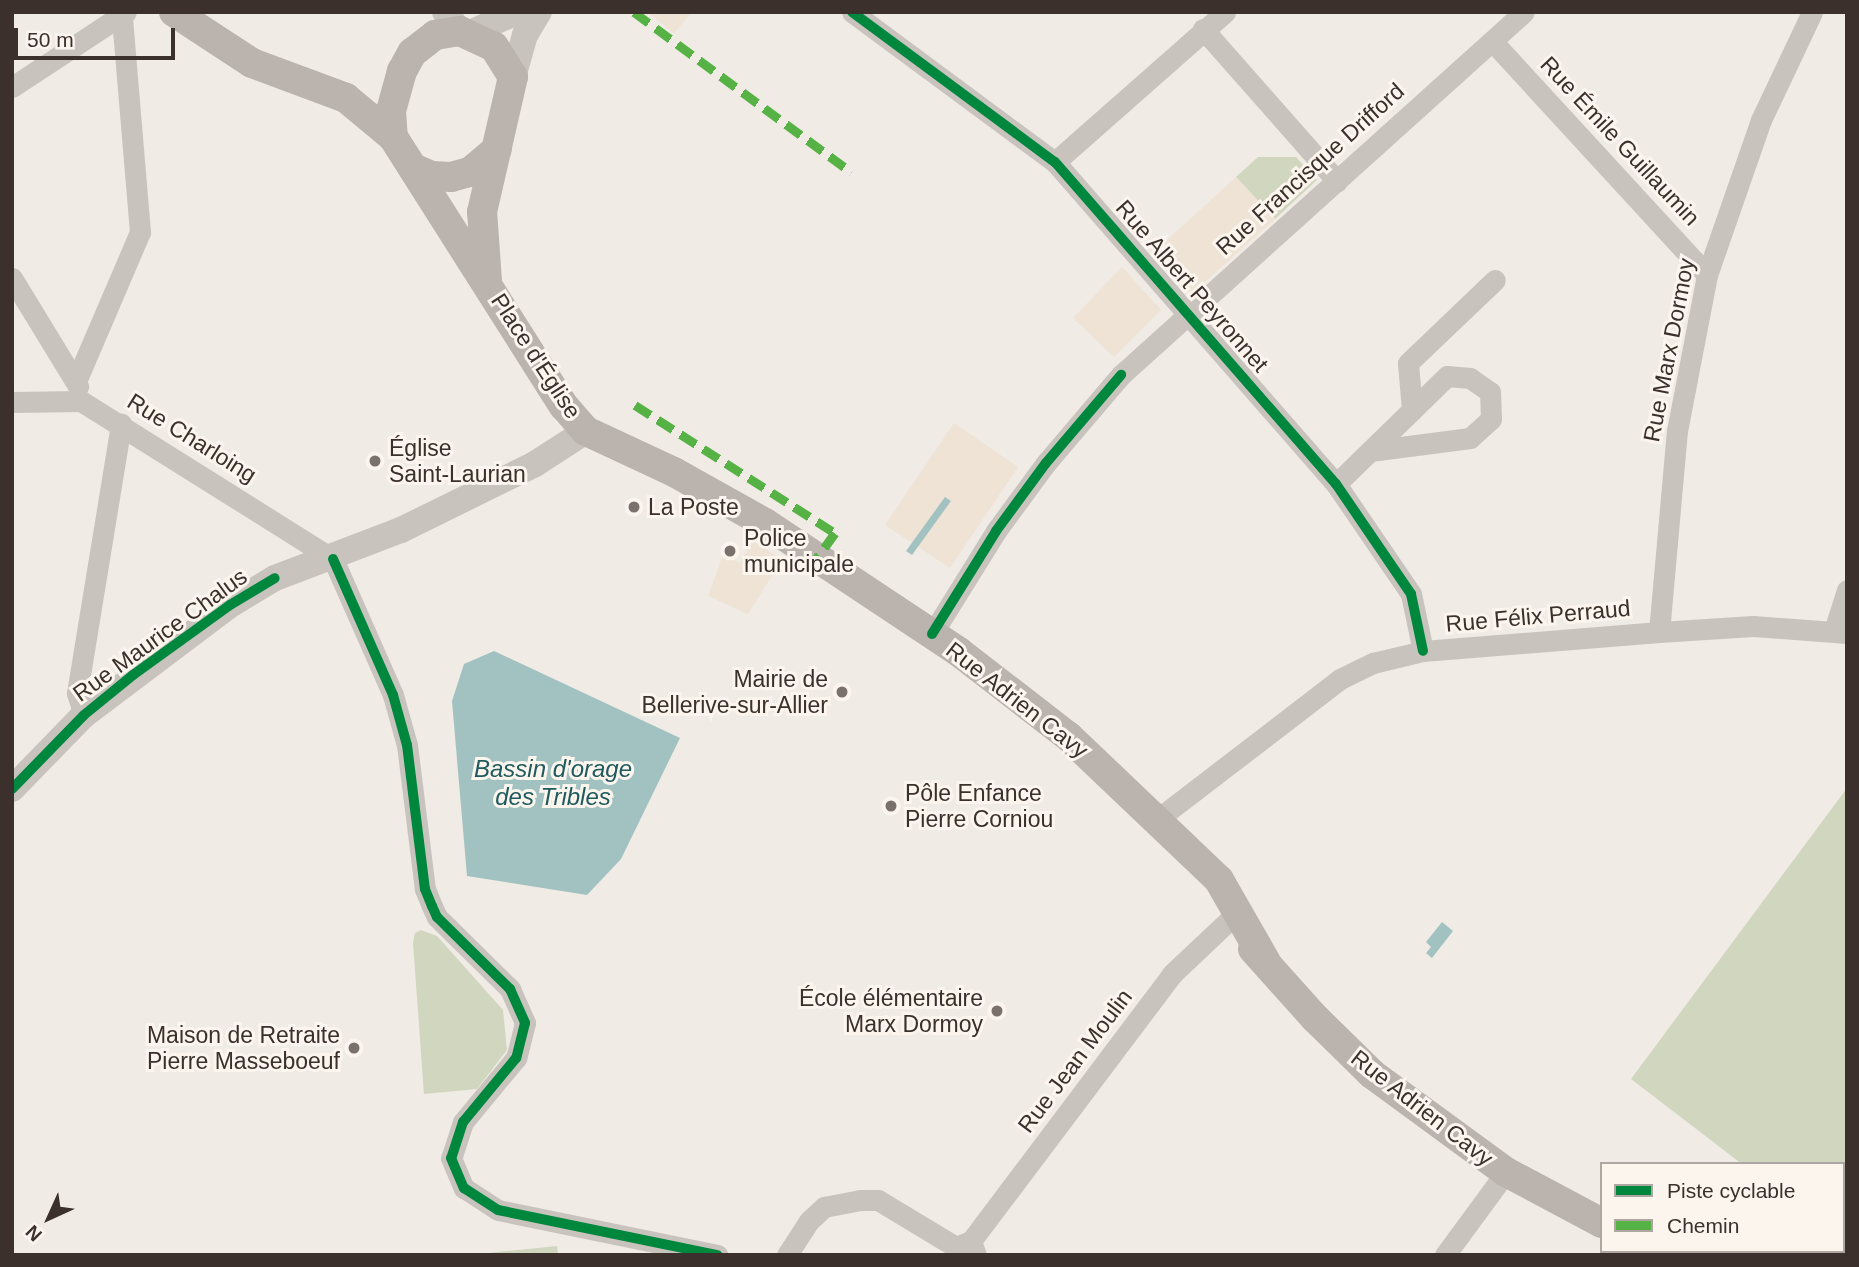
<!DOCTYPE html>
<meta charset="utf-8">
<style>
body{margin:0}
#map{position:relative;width:1859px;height:1267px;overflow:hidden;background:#f0ebe5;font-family:Helvetica,sans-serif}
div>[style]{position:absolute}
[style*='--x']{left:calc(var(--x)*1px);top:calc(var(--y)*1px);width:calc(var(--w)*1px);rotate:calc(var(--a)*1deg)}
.green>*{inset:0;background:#d1d6bf}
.plaza>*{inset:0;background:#eee3d5}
.water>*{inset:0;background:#a1c2c1}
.minor>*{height:21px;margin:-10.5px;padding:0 10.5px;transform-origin:10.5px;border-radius:10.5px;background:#c9c3be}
.tertiary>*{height:26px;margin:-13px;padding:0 13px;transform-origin:13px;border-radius:13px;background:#c9c3be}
.secondary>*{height:30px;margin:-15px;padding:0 15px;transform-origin:15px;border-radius:15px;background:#bab3ae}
.quiet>*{height:9px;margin-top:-4.5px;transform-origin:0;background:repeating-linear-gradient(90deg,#57b246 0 18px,transparent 0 27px)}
.cycleway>*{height:10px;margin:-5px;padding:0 5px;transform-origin:5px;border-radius:5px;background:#00873e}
.dots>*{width:19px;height:19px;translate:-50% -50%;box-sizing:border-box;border:4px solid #fbf5ee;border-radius:50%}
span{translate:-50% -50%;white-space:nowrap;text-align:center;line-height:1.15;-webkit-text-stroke:6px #fbf5ee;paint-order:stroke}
.street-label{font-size:23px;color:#3b302b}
.poi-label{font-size:23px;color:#3b302b}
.left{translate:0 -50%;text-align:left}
.right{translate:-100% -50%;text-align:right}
.water-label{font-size:24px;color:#1f5a5e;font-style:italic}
.frame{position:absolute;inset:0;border:14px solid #3b302b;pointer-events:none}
.legend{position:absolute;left:1600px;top:1162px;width:245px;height:91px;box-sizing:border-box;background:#fbf5ee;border:2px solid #aea6a0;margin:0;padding:9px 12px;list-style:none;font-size:21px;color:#3b302b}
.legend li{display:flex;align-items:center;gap:14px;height:35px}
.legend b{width:35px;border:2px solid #aea6a0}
.north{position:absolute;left:14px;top:1183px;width:70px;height:70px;-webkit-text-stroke:5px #fbf5ee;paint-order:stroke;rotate:225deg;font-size:19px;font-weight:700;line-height:28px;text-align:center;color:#3b302b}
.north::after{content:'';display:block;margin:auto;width:24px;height:32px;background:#3b302b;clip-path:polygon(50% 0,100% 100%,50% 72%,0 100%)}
.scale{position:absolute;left:14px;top:28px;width:161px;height:32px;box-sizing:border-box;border:4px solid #3b302b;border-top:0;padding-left:9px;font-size:21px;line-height:24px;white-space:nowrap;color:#3b302b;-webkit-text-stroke:5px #fbf5ee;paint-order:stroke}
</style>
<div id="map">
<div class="green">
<div style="clip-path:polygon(1258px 157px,1296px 157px,1317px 180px,1275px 219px,1236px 177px)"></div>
<div style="clip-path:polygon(1847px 788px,1847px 1255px,1714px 1255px,1707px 1251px,1843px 1251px,1843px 1164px,1742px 1164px,1631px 1079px)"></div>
<div style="clip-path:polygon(421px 930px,437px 936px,503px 1010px,507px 1050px,477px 1089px,424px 1094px,413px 943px,415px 933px)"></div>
<div style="clip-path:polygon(557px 1246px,558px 1255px,488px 1255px,488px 1253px)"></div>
</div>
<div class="plaza">
<div style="clip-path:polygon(647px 12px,692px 12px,674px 33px)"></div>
<div style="clip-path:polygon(1236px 177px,1275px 219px,1191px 294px,1153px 253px)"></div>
<div style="clip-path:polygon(1122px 267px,1161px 310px,1114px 357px,1073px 318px)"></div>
<div style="clip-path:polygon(954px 423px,1018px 467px,950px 568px,885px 525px)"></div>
<div style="clip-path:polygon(752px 540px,775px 555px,778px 566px,748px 614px,708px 596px,723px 555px,740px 563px)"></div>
</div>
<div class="water">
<div style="clip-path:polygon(945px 497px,951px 501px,912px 555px,906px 551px)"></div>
<div style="clip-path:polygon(494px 651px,680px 738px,621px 859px,587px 895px,467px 876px,452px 701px,464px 664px)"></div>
<div style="clip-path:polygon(1442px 922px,1453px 931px,1432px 958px,1426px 953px,1431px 947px,1426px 942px)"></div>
</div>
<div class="minor">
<div style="--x:852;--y:12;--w:252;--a:36.5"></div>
<div style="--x:1055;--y:162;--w:427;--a:48.9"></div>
<div style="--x:1336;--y:484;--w:133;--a:55.7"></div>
<div style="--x:1411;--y:594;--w:58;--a:78.1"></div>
<div style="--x:1203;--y:29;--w:203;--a:48.6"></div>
<div style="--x:1493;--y:42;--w:316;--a:47.4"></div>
<div style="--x:12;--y:87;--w:136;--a:-33.3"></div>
<div style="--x:1055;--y:162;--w:227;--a:-41.4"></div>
<div style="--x:12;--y:278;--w:127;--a:58.6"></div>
<div style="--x:77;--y:379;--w:160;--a:-66.8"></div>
<div style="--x:140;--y:232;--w:216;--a:-94.8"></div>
<div style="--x:12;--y:402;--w:69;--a:-0.8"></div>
<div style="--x:81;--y:401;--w:297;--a:32.1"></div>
<div style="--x:333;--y:559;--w:149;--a:66.2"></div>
<div style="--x:393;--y:695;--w:52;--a:74.4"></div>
<div style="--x:407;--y:745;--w:145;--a:82.9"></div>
<div style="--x:425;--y:889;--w:18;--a:68"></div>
<div style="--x:432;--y:906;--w:12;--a:66"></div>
<div style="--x:437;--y:917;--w:103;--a:44.6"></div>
<div style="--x:510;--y:989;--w:37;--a:66"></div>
<div style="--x:525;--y:1023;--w:36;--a:104"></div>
<div style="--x:516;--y:1058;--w:83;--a:129.6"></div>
<div style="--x:463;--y:1122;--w:38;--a:108"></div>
<div style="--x:451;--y:1158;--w:33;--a:67"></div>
<div style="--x:464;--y:1188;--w:40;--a:32.9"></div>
<div style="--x:498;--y:1210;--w:224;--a:11.6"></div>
<div style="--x:1370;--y:451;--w:101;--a:-7.4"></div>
<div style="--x:1470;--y:438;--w:28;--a:-42"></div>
<div style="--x:1491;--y:419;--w:27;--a:-92"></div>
<div style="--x:1490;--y:392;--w:24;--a:-145"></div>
<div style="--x:1470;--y:378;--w:23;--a:-175"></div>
<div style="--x:1447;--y:376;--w:49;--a:135.8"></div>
<div style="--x:1336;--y:484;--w:106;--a:-44.2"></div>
<div style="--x:1412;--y:410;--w:47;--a:-94.9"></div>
<div style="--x:1408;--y:363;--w:120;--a:-43.7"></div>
<div style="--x:1834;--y:631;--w:43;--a:-72.4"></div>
<div style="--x:1659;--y:632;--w:202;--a:-84.9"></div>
<div style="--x:1677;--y:431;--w:159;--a:-79.1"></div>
<div style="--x:1707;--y:275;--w:164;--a:-70.8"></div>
<div style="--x:1761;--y:120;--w:119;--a:-64.7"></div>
<div style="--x:932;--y:634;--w:121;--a:-58.1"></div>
<div style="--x:996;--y:531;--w:84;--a:-53.7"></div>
<div style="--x:1046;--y:463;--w:116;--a:-49.6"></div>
<div style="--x:1121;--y:375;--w:542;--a:-42.01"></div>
<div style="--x:84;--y:715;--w:23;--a:-108"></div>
<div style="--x:77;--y:693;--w:273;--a:-80.7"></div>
<div style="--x:1159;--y:818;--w:228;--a:-37.5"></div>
<div style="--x:1340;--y:679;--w:37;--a:-26"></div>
<div style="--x:1373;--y:663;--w:51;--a:-13.5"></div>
<div style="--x:1423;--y:651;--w:237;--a:-4.6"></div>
<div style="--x:1659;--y:632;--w:94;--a:-3.7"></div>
<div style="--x:1753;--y:626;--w:94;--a:4.3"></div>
<div style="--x:787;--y:1255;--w:40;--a:-57.1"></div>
<div style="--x:809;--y:1221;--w:21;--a:-43"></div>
<div style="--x:824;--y:1207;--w:37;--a:-11"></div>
<div style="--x:860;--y:1200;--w:18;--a:0"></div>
<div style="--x:878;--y:1200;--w:91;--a:31.1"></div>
<div style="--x:956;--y:1247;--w:16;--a:-22"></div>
<div style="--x:976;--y:1255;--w:15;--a:-110"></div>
<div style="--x:971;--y:1241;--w:334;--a:-53"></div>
<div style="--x:1172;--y:974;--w:93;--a:-43.3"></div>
<div style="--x:1445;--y:1255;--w:103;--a:-53.7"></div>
</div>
<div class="tertiary">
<div style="--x:445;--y:12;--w:24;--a:52"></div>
<div style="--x:470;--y:33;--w:51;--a:-24.1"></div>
<div style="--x:513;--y:77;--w:44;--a:-74.1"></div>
<div style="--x:525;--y:35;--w:27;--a:-59"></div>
<div style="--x:12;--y:789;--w:103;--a:-45.8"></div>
<div style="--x:84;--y:715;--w:183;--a:-37"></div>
<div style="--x:230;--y:605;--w:52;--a:-31"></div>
<div style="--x:275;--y:578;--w:135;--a:-20.9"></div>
<div style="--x:401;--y:530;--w:149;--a:-26.2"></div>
<div style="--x:535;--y:464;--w:61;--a:-32.9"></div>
</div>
<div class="secondary">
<div style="--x:174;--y:12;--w:93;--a:33.2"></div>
<div style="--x:252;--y:63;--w:100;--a:20.4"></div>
<div style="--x:346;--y:98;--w:61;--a:39.7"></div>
<div style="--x:413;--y:168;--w:21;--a:23"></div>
<div style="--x:432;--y:176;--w:19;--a:3"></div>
<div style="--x:451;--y:177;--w:20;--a:-15"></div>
<div style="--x:470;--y:172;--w:35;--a:-40"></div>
<div style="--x:487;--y:281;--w:69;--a:-94.1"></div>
<div style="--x:482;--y:212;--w:139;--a:-77.1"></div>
<div style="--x:513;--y:77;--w:36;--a:-122"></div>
<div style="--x:494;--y:47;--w:38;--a:-155"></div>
<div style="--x:460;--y:31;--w:25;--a:171"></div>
<div style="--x:435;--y:35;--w:29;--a:142"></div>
<div style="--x:412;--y:53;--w:21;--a:119"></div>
<div style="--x:402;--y:71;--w:41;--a:105.4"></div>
<div style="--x:391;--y:111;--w:26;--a:86"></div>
<div style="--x:393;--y:137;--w:319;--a:57.6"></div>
<div style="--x:564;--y:406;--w:33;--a:49"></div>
<div style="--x:586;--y:431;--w:97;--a:25"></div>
<div style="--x:674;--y:472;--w:104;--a:29.3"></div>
<div style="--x:765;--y:523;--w:233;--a:33.6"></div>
<div style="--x:959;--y:652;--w:139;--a:37.7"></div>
<div style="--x:1069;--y:737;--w:207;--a:43.6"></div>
<div style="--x:1219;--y:880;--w:95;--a:60.2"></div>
<div style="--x:1253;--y:949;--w:93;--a:48.1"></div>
<div style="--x:1315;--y:1018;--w:80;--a:44.5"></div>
<div style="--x:1372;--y:1074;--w:166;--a:36.2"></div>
<div style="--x:1506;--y:1172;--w:109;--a:28"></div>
<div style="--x:1656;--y:1251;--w:8;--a:30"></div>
</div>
<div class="quiet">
<div style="--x:634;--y:12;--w:270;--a:36.4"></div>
<div style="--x:635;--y:405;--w:237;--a:32.6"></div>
<div style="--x:835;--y:533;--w:31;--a:126"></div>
</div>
<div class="cycleway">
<div style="--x:852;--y:12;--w:252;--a:36.5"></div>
<div style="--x:1055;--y:162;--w:427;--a:48.9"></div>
<div style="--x:1336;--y:484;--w:133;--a:55.7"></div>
<div style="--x:1411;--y:594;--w:58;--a:78.1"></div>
<div style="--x:333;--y:559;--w:149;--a:66.2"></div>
<div style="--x:393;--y:695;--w:52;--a:74.4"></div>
<div style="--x:407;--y:745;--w:145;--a:82.9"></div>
<div style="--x:425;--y:889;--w:18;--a:68"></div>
<div style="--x:432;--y:906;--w:12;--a:66"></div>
<div style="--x:437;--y:917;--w:103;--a:44.6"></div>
<div style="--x:510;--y:989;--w:37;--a:66"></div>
<div style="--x:525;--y:1023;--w:36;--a:104"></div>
<div style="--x:516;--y:1058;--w:83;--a:129.6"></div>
<div style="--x:463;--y:1122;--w:38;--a:108"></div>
<div style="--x:451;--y:1158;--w:33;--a:67"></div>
<div style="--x:464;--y:1188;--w:40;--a:32.9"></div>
<div style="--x:498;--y:1210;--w:224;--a:11.6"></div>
<div style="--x:932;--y:634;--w:121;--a:-58.1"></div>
<div style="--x:996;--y:531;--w:84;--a:-53.7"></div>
<div style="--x:1046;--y:463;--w:116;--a:-49.6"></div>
<div style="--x:12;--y:789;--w:103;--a:-45.8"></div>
<div style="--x:84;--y:715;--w:63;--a:-39.2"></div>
<div style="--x:133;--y:675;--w:120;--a:-35.8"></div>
<div style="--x:230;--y:605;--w:52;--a:-31"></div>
</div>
<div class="dots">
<div style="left:375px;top:461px;background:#7a716c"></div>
<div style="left:634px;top:507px;background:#7a716c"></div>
<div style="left:730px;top:551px;background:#7a716c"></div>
<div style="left:842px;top:692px;background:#7a716c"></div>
<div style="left:891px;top:806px;background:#7a716c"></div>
<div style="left:997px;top:1011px;background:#7a716c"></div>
<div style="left:354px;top:1048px;background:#7a716c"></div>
</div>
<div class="street-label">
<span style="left:1620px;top:141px;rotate:47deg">Rue Émile Guillaumin</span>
<span style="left:1310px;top:169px;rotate:-42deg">Rue Francisque Drifford</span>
<span style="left:1192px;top:286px;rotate:49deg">Rue Albert Peyronnet</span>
<span style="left:1669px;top:350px;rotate:-79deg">Rue Marx Dormoy</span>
<span style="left:536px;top:356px;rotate:57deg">Place d'Église</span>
<span style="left:192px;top:438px;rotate:32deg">Rue Charloing</span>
<span style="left:1538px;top:616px;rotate:-5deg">Rue Félix Perraud</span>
<span style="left:160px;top:635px;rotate:-36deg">Rue Maurice Chalus</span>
<span style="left:1017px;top:700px;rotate:38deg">Rue Adrien Cavy</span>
<span style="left:1075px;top:1061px;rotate:-53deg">Rue Jean Moulin</span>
<span style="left:1422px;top:1108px;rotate:38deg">Rue Adrien Cavy</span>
</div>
<div class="poi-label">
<span class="left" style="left:389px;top:461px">Église<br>Saint-Laurian</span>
<span class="left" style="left:648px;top:507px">La Poste</span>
<span class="left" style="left:744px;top:551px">Police<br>municipale</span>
<span class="right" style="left:828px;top:692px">Mairie de<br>Bellerive-sur-Allier</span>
<span class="left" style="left:905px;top:806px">Pôle Enfance<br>Pierre Corniou</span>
<span class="right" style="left:983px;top:1011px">École élémentaire<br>Marx Dormoy</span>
<span class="right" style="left:340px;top:1048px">Maison de Retraite<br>Pierre Masseboeuf</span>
</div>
<div class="water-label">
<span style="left:553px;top:783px">Bassin d'orage<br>des Tribles</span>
</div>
<div class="frame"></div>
<ul class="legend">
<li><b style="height:9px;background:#00873e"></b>Piste cyclable</li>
<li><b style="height:9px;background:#57b246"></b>Chemin</li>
</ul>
<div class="north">N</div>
<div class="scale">50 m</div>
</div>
